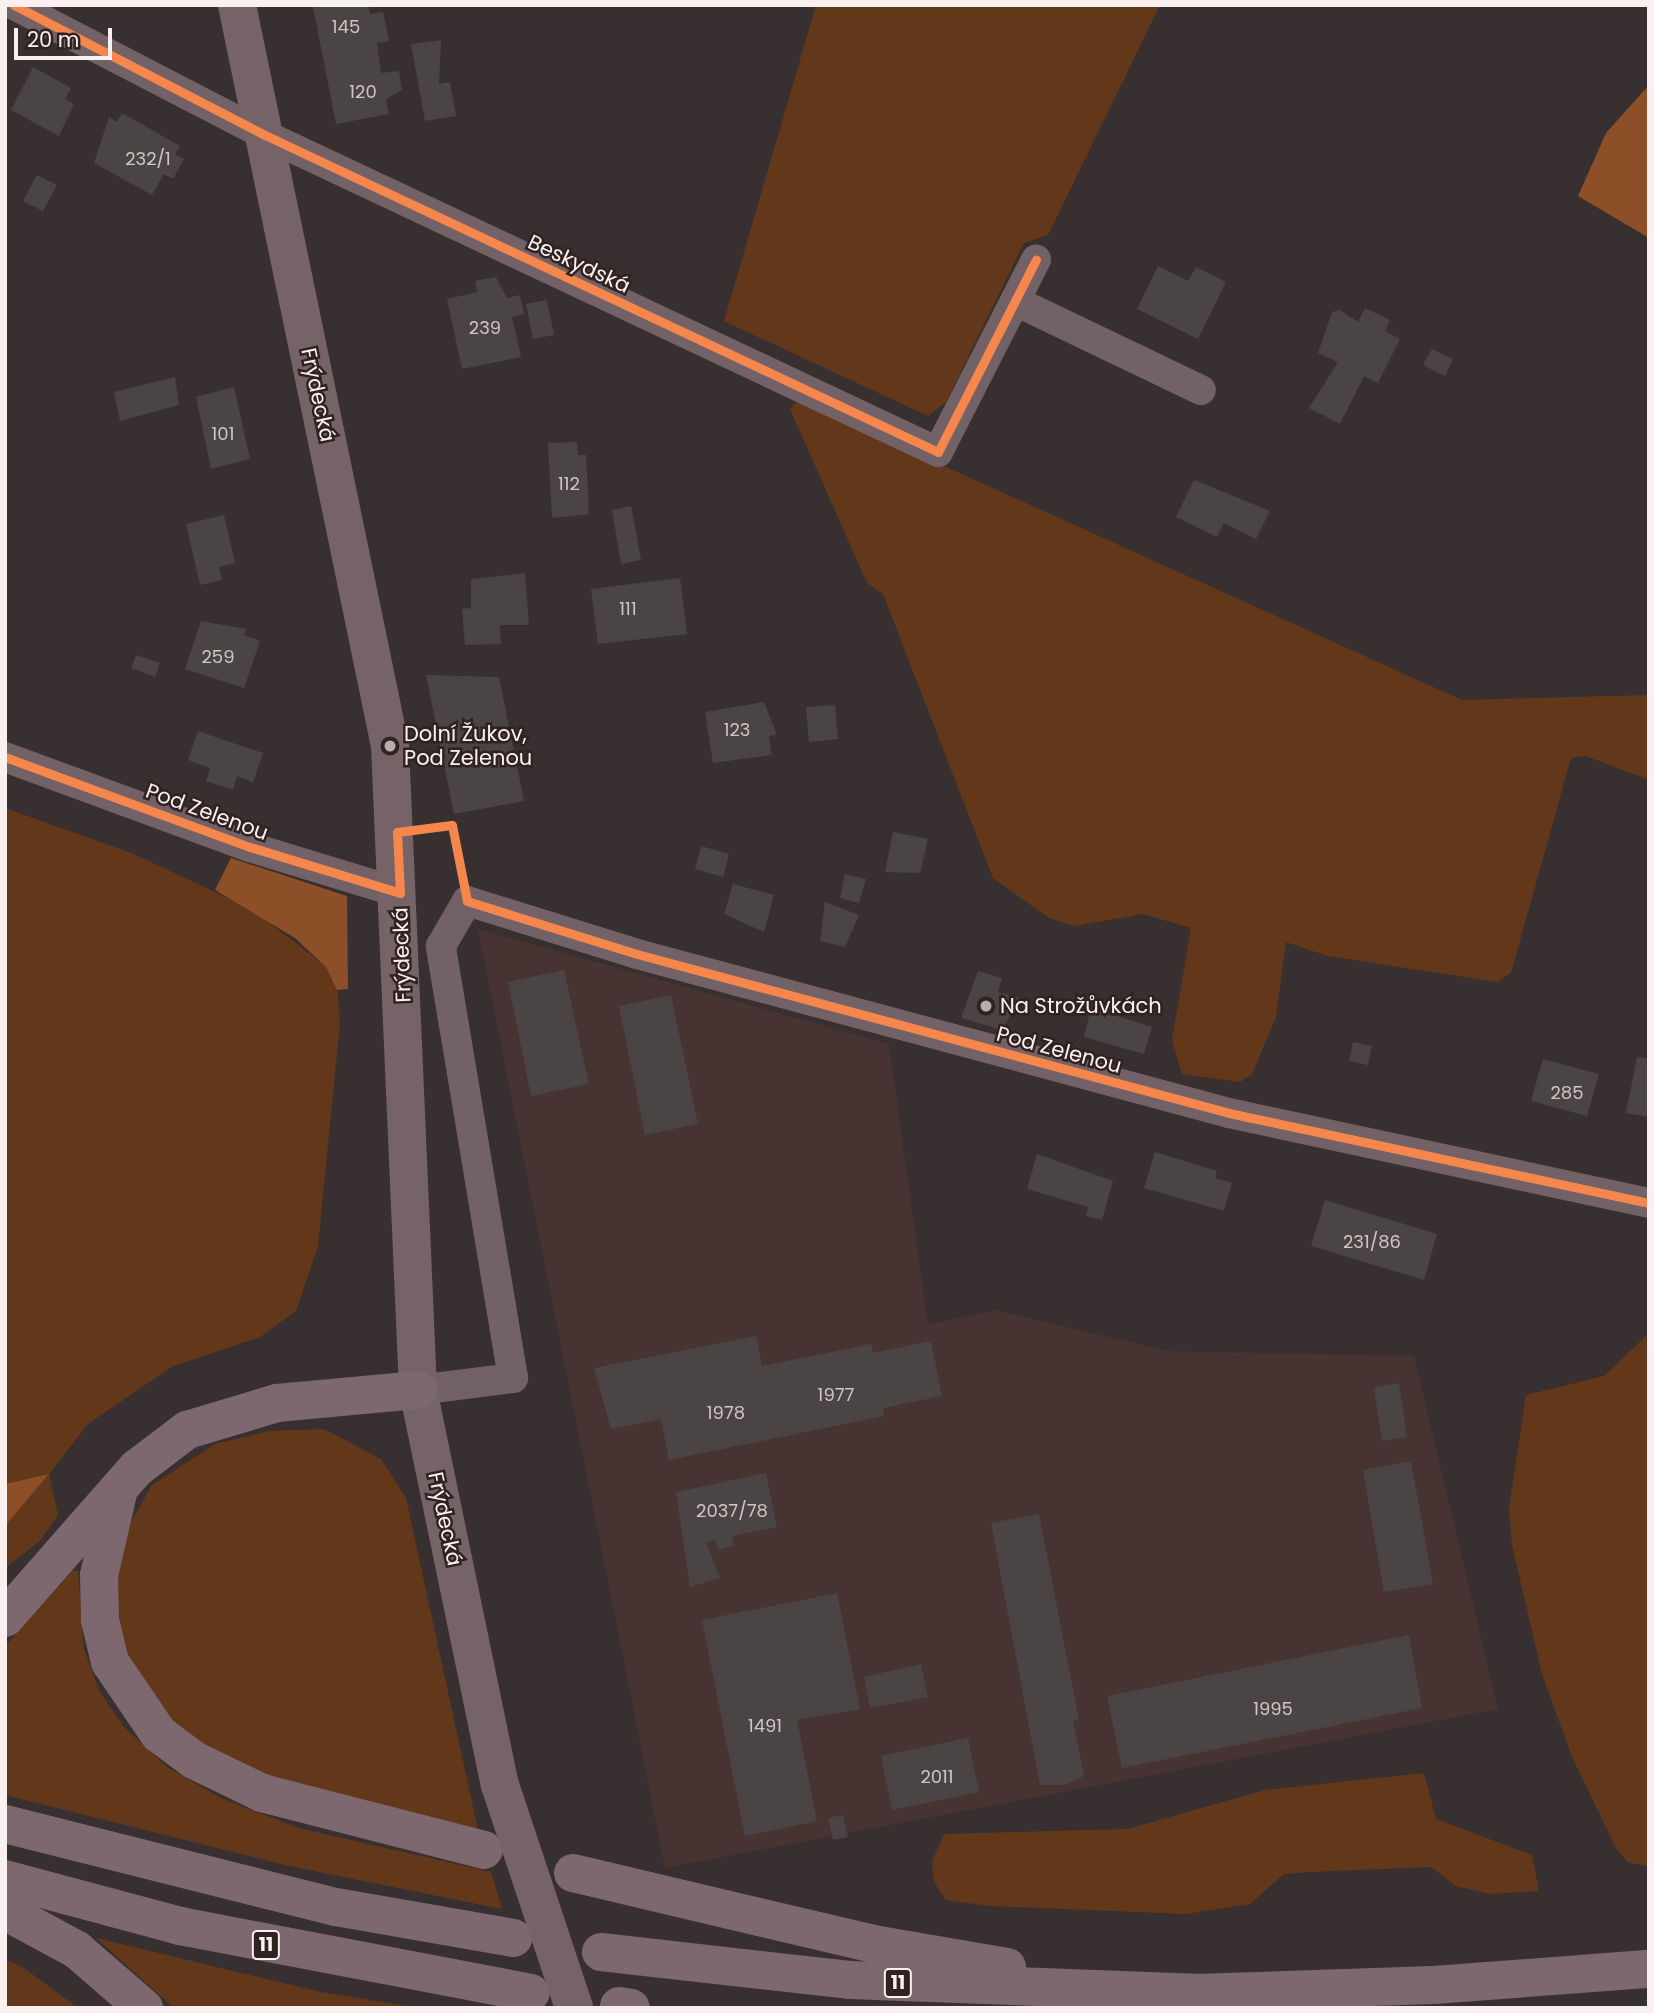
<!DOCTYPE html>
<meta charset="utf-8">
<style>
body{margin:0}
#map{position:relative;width:1654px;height:2013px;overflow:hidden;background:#383030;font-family:Poppins,sans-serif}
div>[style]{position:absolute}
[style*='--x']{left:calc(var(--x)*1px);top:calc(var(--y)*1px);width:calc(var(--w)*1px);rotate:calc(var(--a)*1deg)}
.built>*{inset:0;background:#483333}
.green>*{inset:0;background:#633719}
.forest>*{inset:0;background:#8c4f27}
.building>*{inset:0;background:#4b4444}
.minor>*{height:30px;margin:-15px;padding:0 15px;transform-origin:15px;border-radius:15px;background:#726166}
.secondary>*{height:38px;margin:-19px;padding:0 19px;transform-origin:19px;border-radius:19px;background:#756368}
.trunk>*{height:38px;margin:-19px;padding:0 19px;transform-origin:19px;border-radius:19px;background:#7c686e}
.secondary-bridge>*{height:38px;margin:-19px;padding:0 19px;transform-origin:19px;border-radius:19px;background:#756368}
.cycleway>*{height:9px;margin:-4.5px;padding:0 4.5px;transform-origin:4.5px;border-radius:4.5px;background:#f5874c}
.dots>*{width:19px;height:19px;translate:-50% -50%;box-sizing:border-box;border:4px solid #312222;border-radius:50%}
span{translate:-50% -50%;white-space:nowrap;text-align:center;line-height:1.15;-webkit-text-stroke:5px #312222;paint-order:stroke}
.number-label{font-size:18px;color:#cfc5c5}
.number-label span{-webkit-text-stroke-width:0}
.shield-label span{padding:2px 5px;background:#312222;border:2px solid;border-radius:5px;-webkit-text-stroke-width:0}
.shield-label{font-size:19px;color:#fbf0f0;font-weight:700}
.street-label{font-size:21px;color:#fbf0f0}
.poi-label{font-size:21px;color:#fbf0f0}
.left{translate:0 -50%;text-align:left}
.frame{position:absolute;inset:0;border:7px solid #fbf0f0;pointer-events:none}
.scale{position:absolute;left:14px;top:28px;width:98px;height:32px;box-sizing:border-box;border:4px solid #fbf0f0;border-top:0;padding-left:9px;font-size:21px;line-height:24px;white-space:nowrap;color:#fbf0f0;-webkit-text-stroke:5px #312222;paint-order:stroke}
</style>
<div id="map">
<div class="built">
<div style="clip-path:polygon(478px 929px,889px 1044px,928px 1325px,995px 1310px,1167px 1351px,1414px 1356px,1498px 1709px,665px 1868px)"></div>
</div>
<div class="green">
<div style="clip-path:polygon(816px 5px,1160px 5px,1048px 235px,1024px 243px,946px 402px,928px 416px,724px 321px)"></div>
<div style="clip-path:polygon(798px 400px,1462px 700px,1649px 695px,1649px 780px,1586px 756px,1571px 758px,1511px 973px,1497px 982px,1328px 956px,1286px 942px,1276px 1017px,1252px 1074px,1240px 1082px,1182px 1074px,1172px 1040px,1191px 928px,1143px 914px,1074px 926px,1049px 918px,993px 878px,883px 594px,867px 583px,790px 409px)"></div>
<div style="clip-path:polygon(5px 808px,134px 854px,251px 909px,327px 967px,337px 985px,340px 1023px,318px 1246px,296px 1311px,260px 1337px,173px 1366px,88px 1424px,49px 1474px,58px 1515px,40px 1541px,5px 1568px,5px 1526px,48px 1475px,5px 1485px)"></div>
<div style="clip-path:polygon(1649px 1333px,1649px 1867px,1628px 1862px,1617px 1850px,1572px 1757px,1542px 1674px,1512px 1545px,1509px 1508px,1526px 1395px,1604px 1376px)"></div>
<div style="clip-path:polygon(324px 1429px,381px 1459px,406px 1498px,479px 1835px,290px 1790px,183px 1738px,118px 1642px,118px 1545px,152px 1485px,215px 1444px,270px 1431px)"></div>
<div style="clip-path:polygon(73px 1570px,78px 1571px,84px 1649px,99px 1690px,123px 1726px,167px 1767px,221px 1798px,298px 1828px,491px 1872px,502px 1909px,289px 1866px,5px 1795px,5px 1646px)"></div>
<div style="clip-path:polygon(1424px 1773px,1436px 1819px,1532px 1855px,1539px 1891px,1490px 1894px,1456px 1886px,1431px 1867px,1310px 1872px,1284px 1874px,1250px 1904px,1186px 1914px,990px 1906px,946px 1900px,934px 1882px,932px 1861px,944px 1834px,1128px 1829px,1265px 1790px)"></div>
<div style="clip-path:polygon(96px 1938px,321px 1992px,420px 2008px,174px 2008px)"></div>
<div style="clip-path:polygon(5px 1959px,24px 1968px,78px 2008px,5px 2008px)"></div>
</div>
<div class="forest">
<div style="clip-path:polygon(1649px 85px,1649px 238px,1578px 196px,1606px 133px)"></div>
<div style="clip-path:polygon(231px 858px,347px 896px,348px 989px,337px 990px,326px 967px,295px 938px,215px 890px)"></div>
<div style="clip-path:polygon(49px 1474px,5px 1526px,5px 1484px)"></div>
</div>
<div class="building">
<div style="clip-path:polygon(368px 5px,370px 14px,383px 12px,389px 41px,377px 43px,381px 73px,399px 71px,402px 90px,386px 99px,389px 114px,336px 124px,313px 7px)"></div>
<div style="clip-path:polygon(441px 40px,439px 84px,450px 82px,456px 116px,425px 121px,411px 44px)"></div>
<div style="clip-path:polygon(33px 67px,71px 88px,65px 99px,74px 104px,59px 136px,11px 110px)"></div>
<div style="clip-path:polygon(122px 113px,180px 146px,175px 154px,184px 159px,173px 179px,164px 174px,152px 195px,94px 163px,109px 117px,117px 122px)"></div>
<div style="clip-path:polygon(37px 175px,57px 185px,43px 211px,23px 201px)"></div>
<div style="clip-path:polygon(1158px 266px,1188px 281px,1196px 267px,1226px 282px,1198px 339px,1137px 309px)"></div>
<div style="clip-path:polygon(496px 277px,507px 298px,520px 295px,524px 314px,512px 317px,521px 357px,462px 369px,447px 299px,477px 292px,475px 281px)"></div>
<div style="clip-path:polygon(547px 300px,554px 335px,533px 339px,526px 304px)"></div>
<div style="clip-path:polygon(1365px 308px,1390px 320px,1385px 331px,1400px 339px,1378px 383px,1364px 376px,1340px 424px,1309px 408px,1338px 362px,1318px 353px,1332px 312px,1340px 310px,1358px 322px)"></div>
<div style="clip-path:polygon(1432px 349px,1453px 359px,1445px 376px,1423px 365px)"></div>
<div style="clip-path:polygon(175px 377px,179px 405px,120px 421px,114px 392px)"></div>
<div style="clip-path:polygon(234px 387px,250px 459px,211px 469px,196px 397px)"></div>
<div style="clip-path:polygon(577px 442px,578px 455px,586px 455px,589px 514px,552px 518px,548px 443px)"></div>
<div style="clip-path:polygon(1194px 480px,1270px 511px,1256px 539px,1224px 523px,1217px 537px,1176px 517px)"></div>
<div style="clip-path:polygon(631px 506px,641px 560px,621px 564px,612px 510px)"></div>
<div style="clip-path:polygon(224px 515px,235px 563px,219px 567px,222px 580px,200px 585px,186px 524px)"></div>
<div style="clip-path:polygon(525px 573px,529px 625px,500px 625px,501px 644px,465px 645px,462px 609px,471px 608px,471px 579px)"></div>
<div style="clip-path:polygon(680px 578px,687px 634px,598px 644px,591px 589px)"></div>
<div style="clip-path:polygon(201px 621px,246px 629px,244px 635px,260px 641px,244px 688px,185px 669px)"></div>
<div style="clip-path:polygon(136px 655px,160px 663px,155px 677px,131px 668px)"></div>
<div style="clip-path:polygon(426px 675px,499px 677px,524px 801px,454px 814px)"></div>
<div style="clip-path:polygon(764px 702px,777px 735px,769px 736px,772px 755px,713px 763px,705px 712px)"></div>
<div style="clip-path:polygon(835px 705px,838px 739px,809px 742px,806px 707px)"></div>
<div style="clip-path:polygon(198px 731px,263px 753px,253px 782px,237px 776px,233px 790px,206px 781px,210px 768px,188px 760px)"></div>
<div style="clip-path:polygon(893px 832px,928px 839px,920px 873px,885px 872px)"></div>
<div style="clip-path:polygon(701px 846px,729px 854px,723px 877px,695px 869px)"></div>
<div style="clip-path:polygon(845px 874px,866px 879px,859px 903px,840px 898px)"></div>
<div style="clip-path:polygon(733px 884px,774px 895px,764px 932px,724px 914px)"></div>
<div style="clip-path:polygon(825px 902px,859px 915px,845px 947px,820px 941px)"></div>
<div style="clip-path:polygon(564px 970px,589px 1084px,531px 1096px,508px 982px)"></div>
<div style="clip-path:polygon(978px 971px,1002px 978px,998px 992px,1020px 998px,1002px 1030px,961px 1018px)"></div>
<div style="clip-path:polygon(671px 995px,698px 1124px,645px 1135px,619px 1006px)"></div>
<div style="clip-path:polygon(1091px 1008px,1152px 1027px,1144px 1054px,1084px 1037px)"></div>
<div style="clip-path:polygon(1353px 1042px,1372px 1046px,1368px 1065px,1349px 1061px)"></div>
<div style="clip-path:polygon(1637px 1057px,1649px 1059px,1649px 1117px,1626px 1113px)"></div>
<div style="clip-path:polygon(1543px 1059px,1599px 1074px,1587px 1116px,1531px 1101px)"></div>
<div style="clip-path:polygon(1155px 1152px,1217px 1171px,1215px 1178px,1232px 1183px,1224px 1211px,1144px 1188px)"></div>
<div style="clip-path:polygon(1037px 1154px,1113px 1181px,1102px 1220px,1086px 1216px,1088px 1207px,1027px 1189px)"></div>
<div style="clip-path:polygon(1325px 1200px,1437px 1234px,1424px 1280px,1311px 1246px)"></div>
<div style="clip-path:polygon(756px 1336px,762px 1366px,871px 1344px,873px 1353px,931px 1341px,942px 1396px,883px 1408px,884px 1416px,669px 1460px,661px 1419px,611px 1429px,594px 1368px)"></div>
<div style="clip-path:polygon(1399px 1383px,1407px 1437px,1382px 1441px,1374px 1387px)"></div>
<div style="clip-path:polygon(1411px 1461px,1433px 1584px,1384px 1592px,1363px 1470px)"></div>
<div style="clip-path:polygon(766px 1473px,777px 1527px,732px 1536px,734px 1546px,718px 1550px,715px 1540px,706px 1542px,720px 1578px,690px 1587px,676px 1492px)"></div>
<div style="clip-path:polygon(1039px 1514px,1079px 1720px,1073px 1721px,1084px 1776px,1064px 1785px,1040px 1785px,991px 1523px)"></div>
<div style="clip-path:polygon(837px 1593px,860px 1709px,797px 1720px,817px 1821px,745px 1836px,702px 1620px)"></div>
<div style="clip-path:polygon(1409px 1635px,1422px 1708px,1122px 1768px,1107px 1696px)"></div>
<div style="clip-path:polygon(921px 1664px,928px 1697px,870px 1708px,864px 1677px)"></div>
<div style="clip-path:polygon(968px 1738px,979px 1792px,892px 1810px,881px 1756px)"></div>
<div style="clip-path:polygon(843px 1815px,848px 1837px,833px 1840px,828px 1818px)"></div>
</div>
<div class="minor">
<div style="--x:14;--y:5;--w:283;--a:27.4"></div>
<div style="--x:265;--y:135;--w:744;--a:25.22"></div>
<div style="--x:938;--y:452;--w:216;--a:-63"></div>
<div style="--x:1015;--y:301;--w:206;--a:25.6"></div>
<div style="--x:5;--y:757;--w:261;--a:20.2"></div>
<div style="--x:250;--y:847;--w:157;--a:17"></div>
<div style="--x:418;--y:1390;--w:96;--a:-7.2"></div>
<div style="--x:513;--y:1378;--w:438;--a:-99.5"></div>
<div style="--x:441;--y:946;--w:52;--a:-60"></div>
<div style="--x:467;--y:901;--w:178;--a:17.3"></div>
<div style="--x:637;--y:954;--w:613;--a:15.03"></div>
<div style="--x:1229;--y:1113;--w:430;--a:12.1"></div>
</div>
<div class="secondary">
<div style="--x:237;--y:5;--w:757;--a:78.33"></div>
<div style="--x:390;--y:746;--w:645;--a:87.51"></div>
<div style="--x:418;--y:1390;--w:403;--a:78.3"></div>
</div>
<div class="trunk">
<div style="--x:118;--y:1493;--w:84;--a:103"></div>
<div style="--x:99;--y:1575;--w:45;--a:88.7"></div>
<div style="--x:100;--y:1620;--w:43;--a:76.6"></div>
<div style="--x:110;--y:1662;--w:87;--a:55.8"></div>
<div style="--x:159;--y:1734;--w:44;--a:36.6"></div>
<div style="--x:194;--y:1760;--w:76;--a:25.9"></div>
<div style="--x:262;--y:1793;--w:229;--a:14.4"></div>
<div style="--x:5;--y:1618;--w:200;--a:-48.7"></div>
<div style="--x:137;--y:1468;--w:63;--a:-37.2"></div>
<div style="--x:187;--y:1430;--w:94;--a:-16.7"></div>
<div style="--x:277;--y:1403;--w:142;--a:-5.3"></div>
<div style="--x:5;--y:1824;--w:341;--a:14.1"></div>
<div style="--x:336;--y:1907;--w:180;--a:9.9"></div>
<div style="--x:573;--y:1873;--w:308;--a:13.3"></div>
<div style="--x:873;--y:1944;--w:136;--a:9.7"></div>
<div style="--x:5;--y:1879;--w:181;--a:15"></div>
<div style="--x:180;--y:1926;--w:357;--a:10.8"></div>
<div style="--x:5;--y:1911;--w:82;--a:28.4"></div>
<div style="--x:77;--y:1950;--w:89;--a:40.9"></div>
<div style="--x:601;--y:1952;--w:250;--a:6.4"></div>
<div style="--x:849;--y:1980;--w:347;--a:2.1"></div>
<div style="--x:1196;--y:1993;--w:238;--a:-1.9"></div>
<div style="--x:1434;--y:1985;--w:216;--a:-4.3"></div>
<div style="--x:619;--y:2006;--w:12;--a:9"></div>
</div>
<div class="secondary-bridge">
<div style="--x:500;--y:1785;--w:235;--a:71.6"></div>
</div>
<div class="cycleway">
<div style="--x:14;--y:5;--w:283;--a:27.4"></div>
<div style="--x:265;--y:135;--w:744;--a:25.22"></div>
<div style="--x:938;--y:452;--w:216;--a:-63"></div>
<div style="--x:5;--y:757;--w:261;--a:20.2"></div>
<div style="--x:250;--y:847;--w:157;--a:17"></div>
<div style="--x:400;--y:893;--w:61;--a:-92.8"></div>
<div style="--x:397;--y:832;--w:55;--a:-7.3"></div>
<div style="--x:452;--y:825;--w:77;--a:78.8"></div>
<div style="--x:467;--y:901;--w:178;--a:17.3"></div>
<div style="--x:637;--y:954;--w:613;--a:15.03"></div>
<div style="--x:1229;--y:1113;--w:430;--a:12.1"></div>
</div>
<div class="dots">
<div style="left:390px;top:746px;background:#b7adad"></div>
<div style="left:986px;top:1006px;background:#b7adad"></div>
</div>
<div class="number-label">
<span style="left:346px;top:27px">145</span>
<span style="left:363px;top:92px">120</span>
<span style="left:148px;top:159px">232/1</span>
<span style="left:485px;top:328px">239</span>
<span style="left:223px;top:434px">101</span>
<span style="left:569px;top:484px">112</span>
<span style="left:628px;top:609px">111</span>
<span style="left:218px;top:657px">259</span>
<span style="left:737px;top:730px">123</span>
<span style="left:1567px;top:1093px">285</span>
<span style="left:1372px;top:1242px">231/86</span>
<span style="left:836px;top:1395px">1977</span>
<span style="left:726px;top:1413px">1978</span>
<span style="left:732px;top:1511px">2037/78</span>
<span style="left:1273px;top:1709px">1995</span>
<span style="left:765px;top:1726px">1491</span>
<span style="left:937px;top:1777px">2011</span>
</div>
<div class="shield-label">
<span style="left:266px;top:1945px">11</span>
<span style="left:898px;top:1983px">11</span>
</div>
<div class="street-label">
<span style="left:579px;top:264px;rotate:25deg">Beskydská</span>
<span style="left:318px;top:395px;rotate:78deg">Frýdecká</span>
<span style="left:207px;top:812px;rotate:20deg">Pod Zelenou</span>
<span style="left:402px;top:955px;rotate:-92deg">Frýdecká</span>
<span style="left:1059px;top:1050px;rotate:15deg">Pod Zelenou</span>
<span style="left:445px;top:1519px;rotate:78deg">Frýdecká</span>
</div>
<div class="poi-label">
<span class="left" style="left:404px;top:746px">Dolní Žukov,<br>Pod Zelenou</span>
<span class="left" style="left:1000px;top:1006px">Na Strožůvkách</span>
</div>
<div class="frame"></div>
<div class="scale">20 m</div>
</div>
